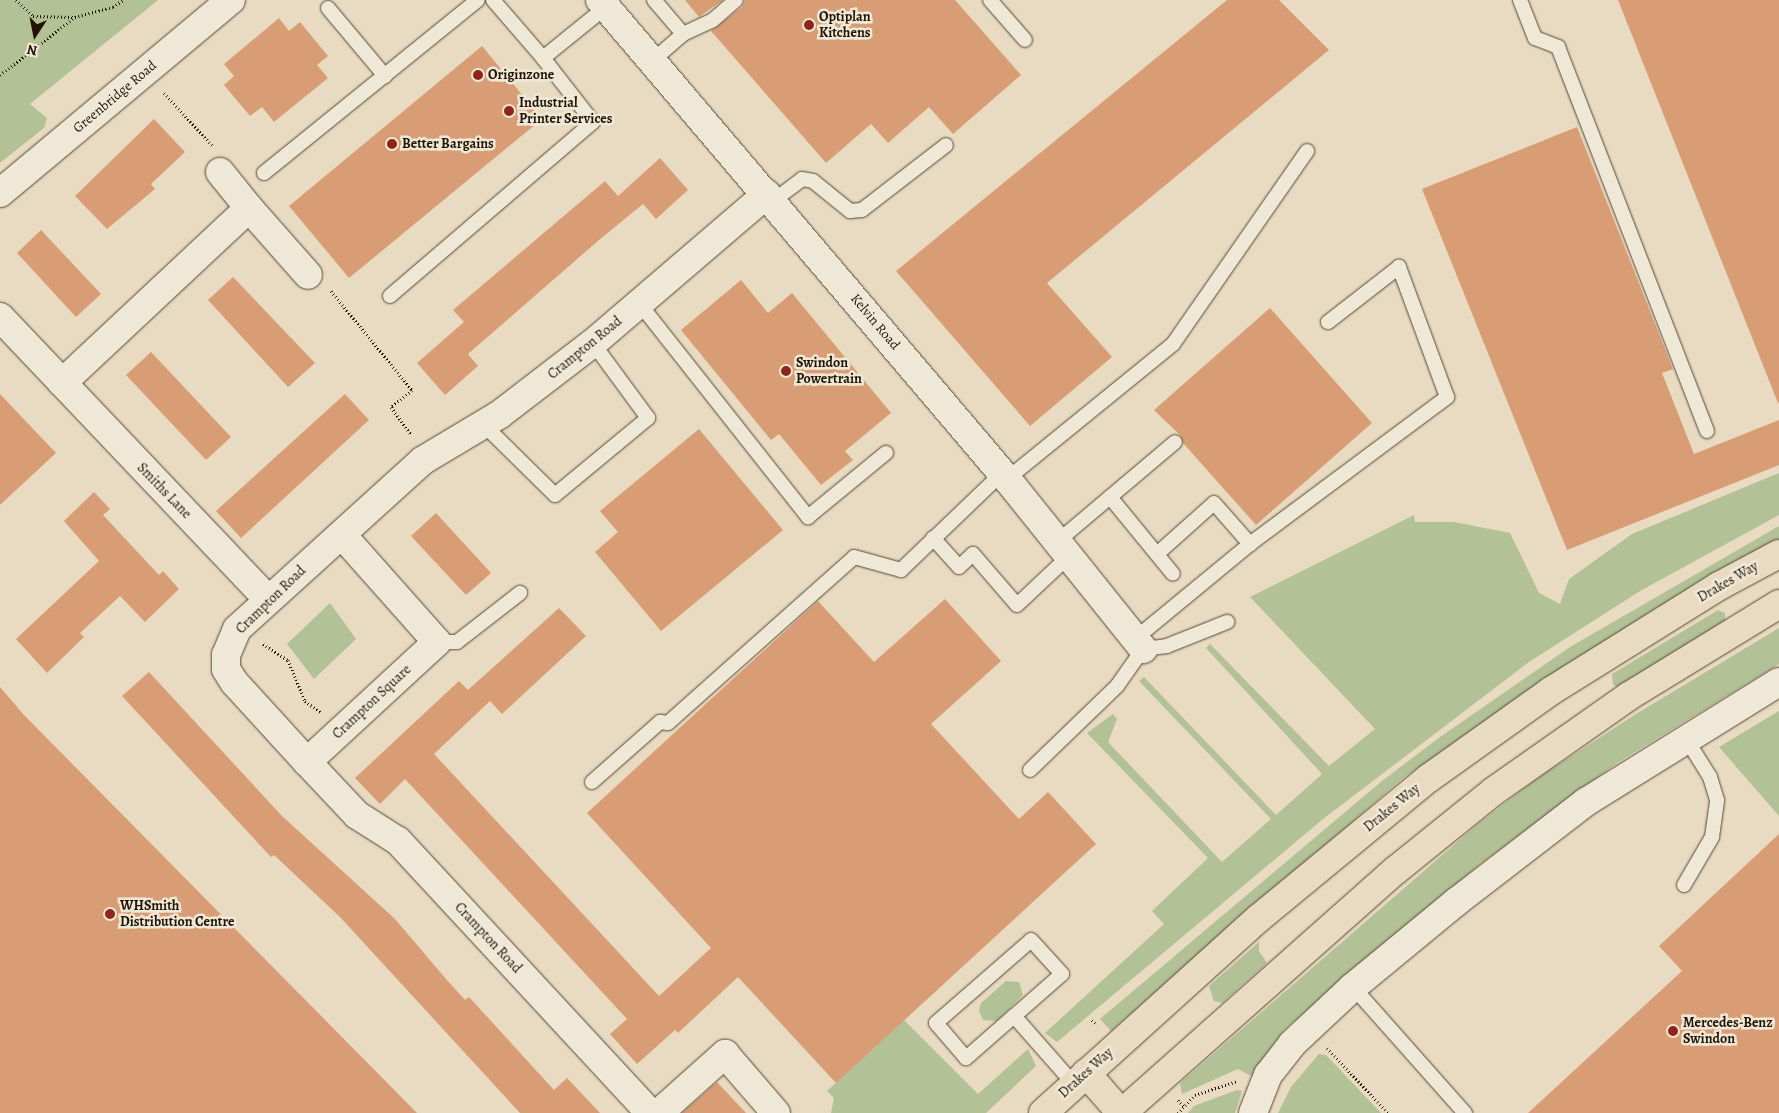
<!DOCTYPE html>
<style>
body{margin:0}
#map{position:relative;width:1779px;height:1113px;overflow:hidden;background:#e8dbc1;font-family:Alegreya,serif}
div>[style]{position:absolute}
[style*='--x']{left:calc(var(--x)*1px);top:calc(var(--y)*1px);width:calc(var(--w)*1px);rotate:calc(var(--a)*1deg)}
.green>*{inset:0;background:#b2c196}
.building>*{inset:0;background:#d89d75}
.path>*{height:3px;margin-top:-1.5px;transform-origin:0;background:repeating-linear-gradient(90deg,#221405 0 1px,transparent 0 3.5px)}
.roads{filter:drop-shadow(0 0 1px #544634) drop-shadow(0 0 1px #544634)}
.lane>*{height:14px;margin:-7px;padding:0 7px;transform-origin:7px;border-radius:7px;background:#f0e8d7}
.street>*{height:28px;margin:-14px;padding:0 14px;transform-origin:14px;border-radius:14px;background:#f0e8d7}
.secondary>*{height:28px;margin:-14px;padding:0 14px;transform-origin:14px;border-radius:14px;background:#f0e8d7}
.primary>*{height:28px;margin:-14px;padding:0 14px;transform-origin:14px;border-radius:14px;background:#e8dbc1}
.dots>*{width:14px;height:14px;translate:-50% -50%;box-sizing:border-box;border:2px solid #f0e8d7;border-radius:50%}
span{translate:-50% -50%;white-space:nowrap;text-align:center;line-height:1.15;-webkit-text-stroke:5px #f0e8d7;paint-order:stroke}
.poi-label{font-size:14px;color:#221405;font-weight:700}
.left{translate:0 -50%;text-align:left}
.street-label{font-size:14px;color:#221405}
.north{position:absolute;left:10px;top:10px;width:50px;height:50px;-webkit-text-stroke:4px #f0e8d7;paint-order:stroke;rotate:191deg;font-size:14px;font-weight:700;line-height:20px;text-align:center;color:#221405}
.north::after{content:'';display:block;margin:auto;width:18px;height:22px;background:#221405;clip-path:polygon(50% 0,100% 100%,50% 72%,0 100%)}
</style>
<div id="map">
<div class="green">
<div style="clip-path:polygon(0 0,158px 0,30px 104px,47px 118px,44px 128px,0 163px)"></div>
<div style="clip-path:polygon(1779px 473px,1779px 515px,1640px 591px,1529px 662px,1323px 819px,1057px 1042px,1045px 1033px,1164px 924px,1152px 911px,1208px 858px,1087px 733px,1113px 714px,1117px 719px,1108px 742px,1222px 862px,1271px 819px,1139px 681px,1144px 677px,1276px 815px,1322px 774px,1206px 648px,1210px 644px,1329px 766px,1375px 729px,1250px 597px,1414px 515px,1415px 522px,1454px 522px,1510px 533px,1539px 593px,1560px 604px,1569px 579px,1632px 534px)"></div>
<div style="clip-path:polygon(1779px 526px,1779px 541px,1653px 610px,1403px 778px,1111px 1031px,1100px 1019px,1382px 781px,1440px 737px,1570px 647px)"></div>
<div style="clip-path:polygon(330px 603px,356px 639px,314px 679px,287px 644px)"></div>
<div style="clip-path:polygon(1718px 610px,1725px 613px,1725px 621px,1618px 687px,1613px 685px,1612px 674px)"></div>
<div style="clip-path:polygon(1779px 628px,1779px 664px,1617px 763px,1479px 865px,1284px 1030px,1251px 1076px,1238px 1069px,1182px 1094px,1180px 1083px,1478px 824px,1536px 779px,1636px 714px)"></div>
<div style="clip-path:polygon(1779px 711px,1779px 816px,1719px 747px)"></div>
<div style="clip-path:polygon(1259px 942px,1259px 951px,1267px 963px,1222px 1003px,1214px 1001px,1209px 986px)"></div>
<div style="clip-path:polygon(1006px 981px,1019px 982px,1023px 995px,997px 1021px,983px 1020px,979px 1011px,981px 1003px)"></div>
<div style="clip-path:polygon(904px 1020px,978px 1094px,1028px 1049px,1036px 1066px,986px 1113px,831px 1113px,834px 1098px,827px 1091px)"></div>
<div style="clip-path:polygon(1319px 1054px,1326px 1055px,1381px 1113px,1278px 1113px,1291px 1087px)"></div>
<div style="clip-path:polygon(1237px 1090px,1242px 1091px,1235px 1113px,1188px 1113px,1194px 1106px)"></div>
</div>
<div class="building">
<div style="clip-path:polygon(685px 0,723px 0,699px 17px)"></div>
<div style="clip-path:polygon(745px 0,955px 0,1021px 75px,953px 134px,929px 107px,888px 143px,871px 124px,826px 163px,711px 31px,742px 7px)"></div>
<div style="clip-path:polygon(1227px 0,1279px 0,1329px 50px,1047px 283px,1112px 357px,1030px 426px,896px 271px)"></div>
<div style="clip-path:polygon(1618px 0,1779px 0,1779px 403px,1778px 403px)"></div>
<div style="clip-path:polygon(279px 18px,289px 31px,300px 22px,328px 56px,317px 65px,328px 78px,274px 122px,262px 107px,250px 116px,224px 85px,234px 76px,224px 64px)"></div>
<div style="clip-path:polygon(482px 46px,542px 119px,349px 278px,289px 206px)"></div>
<div style="clip-path:polygon(154px 119px,185px 152px,151px 184px,155px 189px,107px 229px,75px 196px)"></div>
<div style="clip-path:polygon(1577px 127px,1673px 369px,1662px 373px,1694px 454px,1779px 420px,1779px 465px,1567px 550px,1422px 189px)"></div>
<div style="clip-path:polygon(660px 158px,688px 190px,656px 219px,643px 204px,599px 240px,468px 354px,478px 366px,445px 395px,417px 363px,464px 322px,453px 310px,605px 181px,618px 196px)"></div>
<div style="clip-path:polygon(41px 230px,101px 294px,76px 317px,17px 253px)"></div>
<div style="clip-path:polygon(233px 277px,315px 363px,288px 387px,208px 300px)"></div>
<div style="clip-path:polygon(741px 280px,768px 313px,792px 293px,891px 413px,845px 451px,853px 460px,821px 485px,779px 434px,771px 440px,681px 330px)"></div>
<div style="clip-path:polygon(1270px 308px,1372px 423px,1256px 525px,1183px 443px,1181px 436px,1154px 410px)"></div>
<div style="clip-path:polygon(151px 352px,231px 437px,206px 460px,126px 375px)"></div>
<div style="clip-path:polygon(0 394px,56px 453px,0 505px)"></div>
<div style="clip-path:polygon(345px 394px,369px 420px,241px 538px,216px 511px)"></div>
<div style="clip-path:polygon(699px 429px,783px 530px,661px 631px,595px 552px,618px 532px,600px 511px)"></div>
<div style="clip-path:polygon(94px 492px,110px 509px,103px 515px,159px 575px,163px 571px,179px 589px,145px 622px,120px 596px,80px 633px,84px 637px,47px 673px,16px 639px,99px 561px,64px 521px)"></div>
<div style="clip-path:polygon(436px 513px,491px 573px,466px 595px,411px 536px)"></div>
<div style="clip-path:polygon(945px 599px,1001px 661px,931px 724px,1019px 819px,1048px 792px,1096px 844px,836px 1083px,738px 977px,678px 1033px,675px 1030px,637px 1064px,610px 1034px,627px 1019px,405px 779px,380px 804px,355px 778px,459px 681px,468px 690px,559px 608px,586px 636px,502px 714px,490px 701px,434px 754px,659px 996px,711px 948px,587px 813px,818px 601px,874px 662px)"></div>
<div style="clip-path:polygon(149px 672px,282px 816px,395px 919px,446px 979px,465px 1000px,469px 997px,554px 1090px,567px 1078px,600px 1113px,520px 1113px,340px 917px,274px 855px,271px 857px,122px 696px)"></div>
<div style="clip-path:polygon(0 687px,24px 715px,417px 1113px,0 1113px)"></div>
<div style="clip-path:polygon(1779px 834px,1779px 1113px,1528px 1113px,1682px 971px,1659px 946px)"></div>
<div style="clip-path:polygon(717px 1082px,746px 1113px,682px 1113px)"></div>
</div>
<div class="path">
<div style="--x:16;--y:0;--w:23;--a:43"></div>
<div style="--x:33;--y:16;--w:41;--a:1.4"></div>
<div style="--x:0;--y:75;--w:95;--a:-37.7"></div>
<div style="--x:75;--y:17;--w:39;--a:-15"></div>
<div style="--x:113;--y:7;--w:12;--a:-35"></div>
<div style="--x:164;--y:93;--w:71;--a:47.3"></div>
<div style="--x:331;--y:291;--w:128;--a:50.7"></div>
<div style="--x:412;--y:390;--w:27;--a:141"></div>
<div style="--x:391;--y:407;--w:34;--a:54"></div>
<div style="--x:263;--y:644;--w:30;--a:33"></div>
<div style="--x:288;--y:660;--w:44;--a:67.5"></div>
<div style="--x:305;--y:701;--w:19;--a:36"></div>
<div style="--x:1092;--y:1020;--w:7;--a:45"></div>
<div style="--x:1327;--y:1048;--w:89;--a:46.8"></div>
<div style="--x:1178;--y:1100;--w:9;--a:49"></div>
<div style="--x:1178;--y:1113;--w:25;--a:-47"></div>
<div style="--x:1195;--y:1095;--w:44;--a:-18.4"></div>
</div>
<div class="roads">
<div class="lane">
<div style="--x:493;--y:0;--w:77;--a:49.2"></div>
<div style="--x:654;--y:0;--w:45;--a:49.5"></div>
<div style="--x:683;--y:34;--w:33;--a:-25"></div>
<div style="--x:713;--y:20;--w:30;--a:-41"></div>
<div style="--x:990;--y:0;--w:53;--a:48.8"></div>
<div style="--x:1520;--y:0;--w:41;--a:68.5"></div>
<div style="--x:1535;--y:38;--w:25;--a:21"></div>
<div style="--x:1558;--y:47;--w:412;--a:68.8"></div>
<div style="--x:328;--y:8;--w:89;--a:50"></div>
<div style="--x:651;--y:62;--w:43;--a:-41.2"></div>
<div style="--x:264;--y:173;--w:275;--a:-39"></div>
<div style="--x:773;--y:201;--w:36;--a:-37"></div>
<div style="--x:802;--y:179;--w:11;--a:10"></div>
<div style="--x:813;--y:181;--w:48;--a:39"></div>
<div style="--x:850;--y:211;--w:12;--a:-5"></div>
<div style="--x:862;--y:210;--w:106;--a:-37.7"></div>
<div style="--x:390;--y:296;--w:267;--a:-40.6"></div>
<div style="--x:593;--y:122;--w:81;--a:-128"></div>
<div style="--x:543;--y:58;--w:81;--a:-39"></div>
<div style="--x:639;--y:303;--w:273;--a:51.7"></div>
<div style="--x:808;--y:517;--w:101;--a:-39.4"></div>
<div style="--x:485;--y:426;--w:98;--a:44.6"></div>
<div style="--x:555;--y:495;--w:121;--a:-39.6"></div>
<div style="--x:648;--y:418;--w:93;--a:-126.3"></div>
<div style="--x:1007;--y:479;--w:214;--a:-39.1"></div>
<div style="--x:1173;--y:344;--w:235;--a:-55.2"></div>
<div style="--x:1110;--y:497;--w:99;--a:50.7"></div>
<div style="--x:933;--y:538;--w:39;--a:48"></div>
<div style="--x:959;--y:567;--w:19;--a:-43"></div>
<div style="--x:973;--y:554;--w:67;--a:49.2"></div>
<div style="--x:1017;--y:605;--w:71;--a:-43.3"></div>
<div style="--x:1058;--y:541;--w:153;--a:-40.2"></div>
<div style="--x:1157;--y:554;--w:76;--a:-41.8"></div>
<div style="--x:1214;--y:503;--w:55;--a:48.7"></div>
<div style="--x:1136;--y:638;--w:148;--a:-39.5"></div>
<div style="--x:1250;--y:544;--w:246;--a:-36.7"></div>
<div style="--x:1447;--y:397;--w:139;--a:-110.3"></div>
<div style="--x:1399;--y:267;--w:90;--a:142.2"></div>
<div style="--x:437;--y:642;--w:20;--a:0"></div>
<div style="--x:457;--y:642;--w:80;--a:-37.9"></div>
<div style="--x:1030;--y:770;--w:121;--a:-44"></div>
<div style="--x:1117;--y:686;--w:45;--a:-54.9"></div>
<div style="--x:1143;--y:649;--w:24;--a:-7"></div>
<div style="--x:1167;--y:646;--w:65;--a:-21.8"></div>
<div style="--x:592;--y:782;--w:91;--a:-41.4"></div>
<div style="--x:660;--y:722;--w:8;--a:7"></div>
<div style="--x:668;--y:723;--w:249;--a:-41.7"></div>
<div style="--x:854;--y:557;--w:49;--a:15.5"></div>
<div style="--x:901;--y:570;--w:140;--a:-43.8"></div>
<div style="--x:1684;--y:885;--w:56;--a:-59.7"></div>
<div style="--x:1712;--y:837;--w:37;--a:-82"></div>
<div style="--x:1717;--y:800;--w:24;--a:-107"></div>
<div style="--x:1710;--y:777;--w:47;--a:-122"></div>
<div style="--x:1353;--y:987;--w:169;--a:48.4"></div>
<div style="--x:1014;--y:1016;--w:64;--a:138.8"></div>
<div style="--x:966;--y:1058;--w:46;--a:-130.6"></div>
<div style="--x:936;--y:1023;--w:126;--a:-41.1"></div>
<div style="--x:1031;--y:940;--w:46;--a:47.6"></div>
<div style="--x:1062;--y:974;--w:64;--a:138.8"></div>
<div style="--x:1014;--y:1016;--w:91;--a:48.6"></div>
</div>
<div class="street">
<div style="--x:600;--y:0;--w:629;--a:49.65"></div>
<div style="--x:1007;--y:479;--w:218;--a:51.3"></div>
<div style="--x:220;--y:172;--w:46;--a:51.1"></div>
<div style="--x:0;--y:317;--w:389;--a:46.5"></div>
<div style="--x:62;--y:383;--w:256;--a:-43.1"></div>
<div style="--x:249;--y:208;--w:89;--a:48.6"></div>
<div style="--x:307;--y:762;--w:177;--a:-42.7"></div>
<div style="--x:437;--y:642;--w:143;--a:-131.6"></div>
<div style="--x:650;--y:1113;--w:371;--a:-132.8"></div>
<div style="--x:398;--y:841;--w:49;--a:-147.6"></div>
<div style="--x:357;--y:815;--w:73;--a:-133.3"></div>
<div style="--x:307;--y:762;--w:108;--a:-132.4"></div>
<div style="--x:234;--y:682;--w:15;--a:-122"></div>
<div style="--x:226;--y:669;--w:14;--a:-90"></div>
<div style="--x:226;--y:655;--w:28;--a:-67"></div>
<div style="--x:237;--y:629;--w:250;--a:-42.2"></div>
<div style="--x:422;--y:461;--w:90;--a:-30.9"></div>
<div style="--x:499;--y:415;--w:118;--a:-37.5"></div>
<div style="--x:593;--y:343;--w:229;--a:-40.6"></div>
<div style="--x:659;--y:1113;--w:89;--a:-41.8"></div>
<div style="--x:725;--y:1054;--w:78;--a:49.2"></div>
<div style="--x:1253;--y:1113;--w:41;--a:-68.5"></div>
<div style="--x:1268;--y:1075;--w:39;--a:-52"></div>
<div style="--x:1292;--y:1044;--w:83;--a:-43.1"></div>
<div style="--x:1353;--y:987;--w:134;--a:-39.5"></div>
<div style="--x:1456;--y:902;--w:164;--a:-37.6"></div>
<div style="--x:1586;--y:802;--w:227;--a:-31.9"></div>
</div>
<div class="secondary">
<div style="--x:0;--y:193;--w:301;--a:-39.9"></div>
</div>
<div class="primary">
<div style="--x:1086;--y:1073;--w:53;--a:48.8"></div>
<div style="--x:1043;--y:1113;--w:291;--a:-42.1"></div>
<div style="--x:1259;--y:918;--w:220;--a:-39.5"></div>
<div style="--x:1429;--y:778;--w:150;--a:-35.5"></div>
<div style="--x:1551;--y:691;--w:198;--a:-32"></div>
<div style="--x:1719;--y:586;--w:68;--a:-28.1"></div>
<div style="--x:1122;--y:1113;--w:366;--a:-41.6"></div>
<div style="--x:1396;--y:870;--w:126;--a:-38.9"></div>
<div style="--x:1494;--y:791;--w:165;--a:-35.1"></div>
<div style="--x:1629;--y:696;--w:176;--a:-31.5"></div>
</div>
</div>
<div class="dots">
<div style="left:809px;top:25px;background:#8f2418"></div>
<div style="left:478px;top:75px;background:#8f2418"></div>
<div style="left:509px;top:111px;background:#8f2418"></div>
<div style="left:392px;top:144px;background:#8f2418"></div>
<div style="left:786px;top:371px;background:#8f2418"></div>
<div style="left:110px;top:914px;background:#8f2418"></div>
<div style="left:1673px;top:1031px;background:#8f2418"></div>
</div>
<div class="poi-label">
<span class="left" style="left:819px;top:25px">Optiplan<br>Kitchens</span>
<span class="left" style="left:488px;top:75px">Originzone</span>
<span class="left" style="left:519px;top:111px">Industrial<br>Printer Services</span>
<span class="left" style="left:402px;top:144px">Better Bargains</span>
<span class="left" style="left:796px;top:371px">Swindon<br>Powertrain</span>
<span class="left" style="left:120px;top:914px">WHSmith<br>Distribution Centre</span>
<span class="left" style="left:1683px;top:1031px">Mercedes-Benz<br>Swindon</span>
</div>
<div class="street-label">
<span style="left:115px;top:97px;rotate:-40deg">Greenbridge Road</span>
<span style="left:875px;top:322px;rotate:50deg">Kelvin Road</span>
<span style="left:585px;top:348px;rotate:-39deg">Crampton Road</span>
<span style="left:164px;top:491px;rotate:46deg">Smiths Lane</span>
<span style="left:1728px;top:582px;rotate:-30deg">Drakes Way</span>
<span style="left:271px;top:600px;rotate:-44deg">Crampton Road</span>
<span style="left:372px;top:702px;rotate:-43deg">Crampton Square</span>
<span style="left:1392px;top:808px;rotate:-39deg">Drakes Way</span>
<span style="left:488px;top:938px;rotate:47deg">Crampton Road</span>
<span style="left:1086px;top:1073px;rotate:-42deg">Drakes Way</span>
</div>
<div class="north">N</div>
</div>
